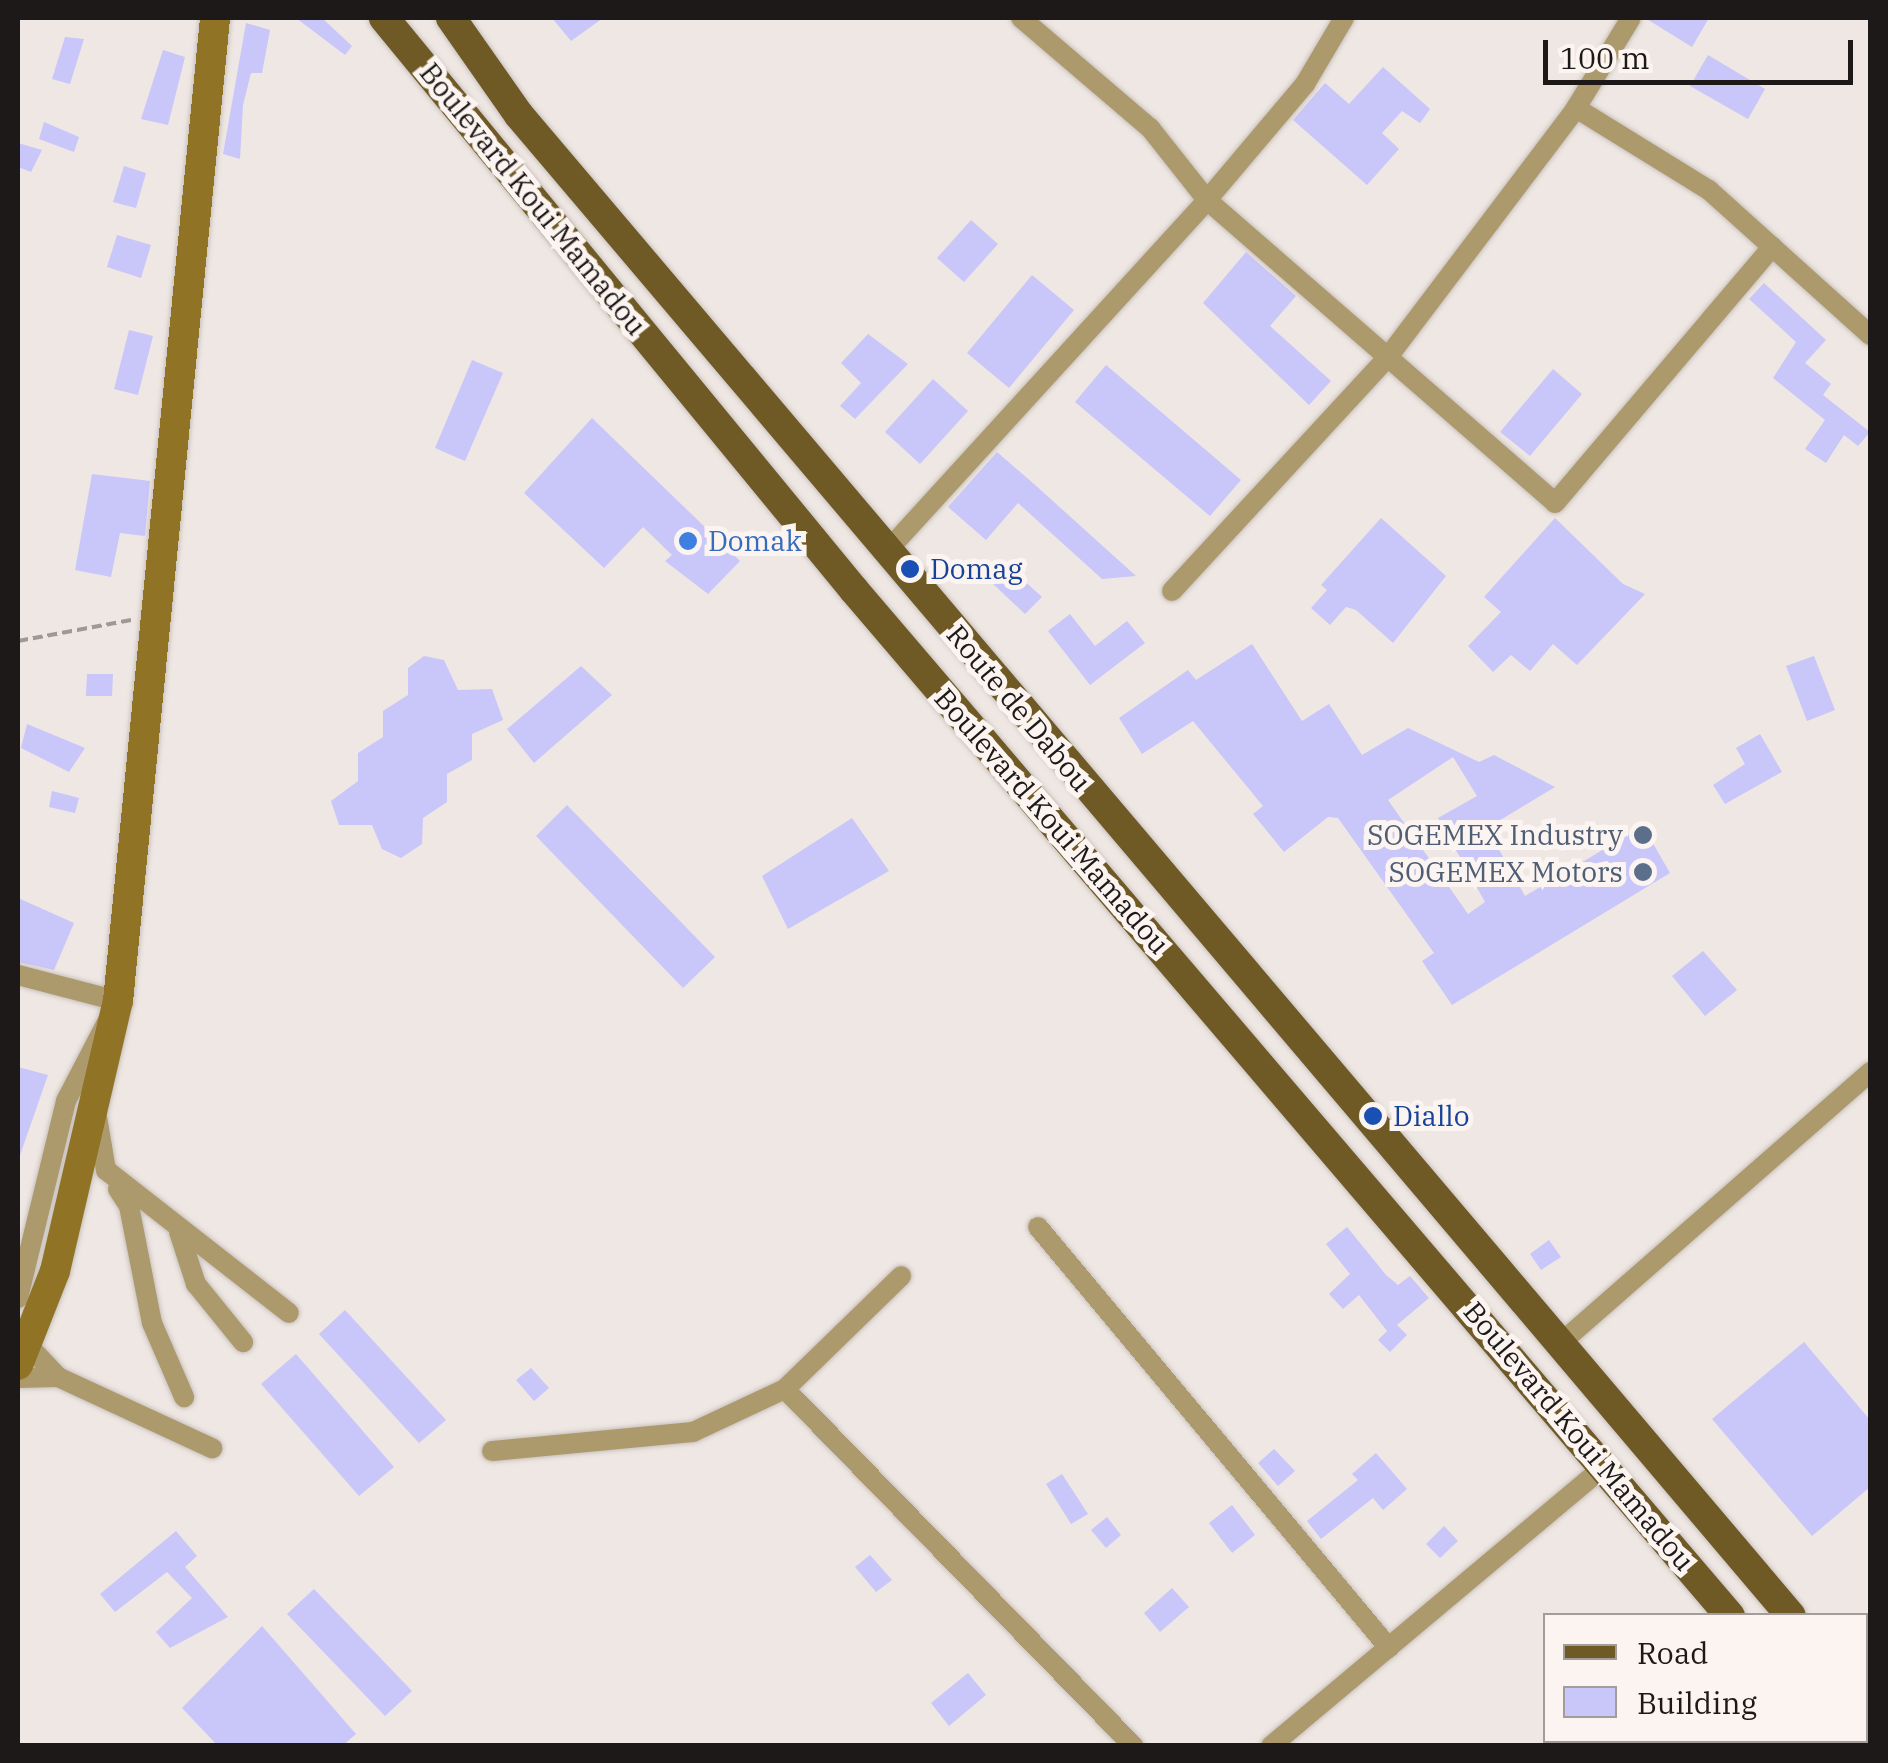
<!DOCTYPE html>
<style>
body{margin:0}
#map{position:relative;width:1888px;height:1763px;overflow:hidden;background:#efe7e3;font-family:"IBM Plex Serif",serif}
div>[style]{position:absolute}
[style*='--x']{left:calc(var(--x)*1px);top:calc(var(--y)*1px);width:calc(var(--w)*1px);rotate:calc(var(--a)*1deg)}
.building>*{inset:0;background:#c9c6f9}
.path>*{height:4px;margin-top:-2px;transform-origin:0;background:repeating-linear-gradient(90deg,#9f9996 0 10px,transparent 0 15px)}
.roads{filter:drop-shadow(0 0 2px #c9c2be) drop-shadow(0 0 2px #c9c2be)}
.street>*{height:20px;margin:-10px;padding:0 10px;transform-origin:10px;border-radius:10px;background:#ad9a6c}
.secondary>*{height:30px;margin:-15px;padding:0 15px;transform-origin:15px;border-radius:15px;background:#907325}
.primary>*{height:30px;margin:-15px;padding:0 15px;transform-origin:15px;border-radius:15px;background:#6f5a26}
.dots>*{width:28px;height:28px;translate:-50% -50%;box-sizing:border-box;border:5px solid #fcf4f0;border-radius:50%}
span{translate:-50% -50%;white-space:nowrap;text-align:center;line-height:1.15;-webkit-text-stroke:10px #fcf4f0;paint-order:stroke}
.street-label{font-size:28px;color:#1c1918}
.shop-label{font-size:28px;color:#366cbe}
.left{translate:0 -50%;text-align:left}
.transit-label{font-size:28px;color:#164399}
.service-label{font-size:28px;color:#4e5e75}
.right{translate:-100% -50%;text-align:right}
.frame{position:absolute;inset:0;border:20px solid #1c1918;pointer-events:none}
.legend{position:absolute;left:1543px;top:1613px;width:325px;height:130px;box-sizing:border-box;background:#fcf4f0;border:2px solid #a29c9a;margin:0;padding:12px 18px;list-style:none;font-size:30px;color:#1c1918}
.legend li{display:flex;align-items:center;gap:20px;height:50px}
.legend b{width:50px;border:2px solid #a29c9a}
.scale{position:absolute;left:1543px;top:40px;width:310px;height:45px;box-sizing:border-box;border:5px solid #1c1918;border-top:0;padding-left:12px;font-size:30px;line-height:35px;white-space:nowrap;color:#1c1918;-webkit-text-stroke:8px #fcf4f0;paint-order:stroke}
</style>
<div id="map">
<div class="building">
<div style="clip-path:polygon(296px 18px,322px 18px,352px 46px,345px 55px)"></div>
<div style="clip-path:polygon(552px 18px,603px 18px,571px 41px)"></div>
<div style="clip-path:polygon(1645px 18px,1709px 18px,1692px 47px)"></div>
<div style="clip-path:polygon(246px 23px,270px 30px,262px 73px,251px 73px,243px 105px,240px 159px,223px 154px)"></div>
<div style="clip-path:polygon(65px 37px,84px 39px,70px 84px,52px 79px)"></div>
<div style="clip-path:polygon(163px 50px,185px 57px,168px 125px,141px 119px)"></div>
<div style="clip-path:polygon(1708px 55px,1765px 89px,1748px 119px,1690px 86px)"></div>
<div style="clip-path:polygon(1383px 67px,1430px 109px,1420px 123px,1402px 111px,1382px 133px,1399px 149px,1367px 185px,1293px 120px,1325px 83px,1349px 104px)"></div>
<div style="clip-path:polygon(44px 122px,79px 137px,74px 152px,39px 139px)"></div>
<div style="clip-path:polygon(18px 143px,42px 150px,31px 172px,18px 167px)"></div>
<div style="clip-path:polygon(124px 166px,146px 173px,136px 208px,113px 202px)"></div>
<div style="clip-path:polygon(971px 220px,998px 244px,964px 282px,937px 258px)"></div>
<div style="clip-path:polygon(117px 235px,151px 245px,141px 278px,107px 267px)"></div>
<div style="clip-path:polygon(1246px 252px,1296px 296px,1270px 326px,1331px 381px,1309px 405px,1203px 303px)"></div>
<div style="clip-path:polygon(1032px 275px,1074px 310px,1009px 388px,967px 353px)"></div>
<div style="clip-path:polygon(1764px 283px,1826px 340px,1805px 363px,1831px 384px,1823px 395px,1870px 432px,1858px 446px,1844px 435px,1826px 463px,1805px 449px,1825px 420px,1773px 378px,1796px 342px,1749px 299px)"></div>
<div style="clip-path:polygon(129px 330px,153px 336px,138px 395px,114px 389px)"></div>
<div style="clip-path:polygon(868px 334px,908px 364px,855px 419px,840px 406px,861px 383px,841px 363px)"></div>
<div style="clip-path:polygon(472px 360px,503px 373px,465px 461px,435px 448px)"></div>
<div style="clip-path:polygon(1106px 365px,1241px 480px,1210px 516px,1075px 402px)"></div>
<div style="clip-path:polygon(1553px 369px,1582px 394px,1530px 456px,1500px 432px)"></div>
<div style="clip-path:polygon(933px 379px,968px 411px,920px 464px,885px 432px)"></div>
<div style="clip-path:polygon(592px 418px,740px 561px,708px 594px,665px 561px,672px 555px,643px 527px,604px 568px,524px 493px)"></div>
<div style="clip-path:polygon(997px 452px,1034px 484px,1136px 576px,1102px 579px,1018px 503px,986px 540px,948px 507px)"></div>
<div style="clip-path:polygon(92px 474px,150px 481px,145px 536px,120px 533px,111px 577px,75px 570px)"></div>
<div style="clip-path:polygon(1381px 518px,1446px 576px,1393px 643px,1356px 610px,1346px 607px,1330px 625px,1311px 608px,1327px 590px,1321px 585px)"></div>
<div style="clip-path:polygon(1555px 518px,1623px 584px,1645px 594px,1577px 665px,1553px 644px,1530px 671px,1511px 655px,1493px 672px,1468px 646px,1501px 612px,1484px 597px)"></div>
<div style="clip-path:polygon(1007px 565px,1042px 597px,1025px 614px,991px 582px)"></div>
<div style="clip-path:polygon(1070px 614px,1095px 646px,1127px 621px,1145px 643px,1090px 685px,1048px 631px)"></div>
<div style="clip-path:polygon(evenodd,1252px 644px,1302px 721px,1329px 704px,1362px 755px,1408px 728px,1479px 762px,1494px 755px,1555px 787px,1487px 828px,1525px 896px,1643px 826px,1670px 873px,1452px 1005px,1422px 961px,1434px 953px,1338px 818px,1328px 817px,1284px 852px,1253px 814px,1263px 806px,1193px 721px,1142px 754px,1119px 718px,1188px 670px,1196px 680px,1252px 644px,1453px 757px,1477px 796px,1438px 818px,1485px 902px,1468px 914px,1388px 800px,1453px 757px)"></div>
<div style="clip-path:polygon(424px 656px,444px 660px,458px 690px,492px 689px,503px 720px,472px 734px,472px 760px,447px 774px,447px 802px,423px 818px,422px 844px,401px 858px,382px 849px,372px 825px,339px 825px,331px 801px,358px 781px,358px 753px,383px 737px,383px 711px,408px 695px,408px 668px)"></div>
<div style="clip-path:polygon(1814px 656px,1835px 710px,1807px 721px,1786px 666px)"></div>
<div style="clip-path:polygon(581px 666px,612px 695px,534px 763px,507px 729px)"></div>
<div style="clip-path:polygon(87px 674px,113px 674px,112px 696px,86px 696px)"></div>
<div style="clip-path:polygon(27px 724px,85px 748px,69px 772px,21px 748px)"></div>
<div style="clip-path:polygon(1760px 734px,1782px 772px,1725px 804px,1713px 785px,1745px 764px,1736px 748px)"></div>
<div style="clip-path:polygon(52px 791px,79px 798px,75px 813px,49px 807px)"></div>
<div style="clip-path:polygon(567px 805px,715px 957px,683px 988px,536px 836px)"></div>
<div style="clip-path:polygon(852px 818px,889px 871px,788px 929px,762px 876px)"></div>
<div style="clip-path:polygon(18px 898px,74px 923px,54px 970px,18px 962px)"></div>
<div style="clip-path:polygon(1703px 951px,1737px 990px,1705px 1016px,1672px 976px)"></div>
<div style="clip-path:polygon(18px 1067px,48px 1075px,19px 1158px,18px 1158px)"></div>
<div style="clip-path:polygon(1347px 1227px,1386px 1275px,1398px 1285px,1410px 1276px,1429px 1298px,1397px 1325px,1407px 1335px,1390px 1352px,1378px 1340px,1387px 1331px,1359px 1295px,1343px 1309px,1329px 1294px,1350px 1274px,1326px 1244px)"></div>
<div style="clip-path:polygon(1549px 1240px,1561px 1257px,1541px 1270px,1530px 1254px)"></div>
<div style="clip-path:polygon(345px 1310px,446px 1420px,419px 1443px,319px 1334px)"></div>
<div style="clip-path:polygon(1804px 1342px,1870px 1420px,1870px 1487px,1812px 1536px,1712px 1419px)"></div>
<div style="clip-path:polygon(296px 1354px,394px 1467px,359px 1496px,261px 1384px)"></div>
<div style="clip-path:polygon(531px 1368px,549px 1388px,534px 1401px,516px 1380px)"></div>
<div style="clip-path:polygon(1274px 1449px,1295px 1471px,1278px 1486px,1258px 1463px)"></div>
<div style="clip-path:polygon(1376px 1453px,1407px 1489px,1383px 1510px,1373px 1498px,1321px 1539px,1307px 1521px,1358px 1480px,1352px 1474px)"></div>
<div style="clip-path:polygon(1062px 1474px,1088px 1514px,1071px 1524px,1046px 1484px)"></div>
<div style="clip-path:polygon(1232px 1505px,1255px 1535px,1232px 1553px,1209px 1523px)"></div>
<div style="clip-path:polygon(1107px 1517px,1121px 1535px,1106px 1548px,1091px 1530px)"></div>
<div style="clip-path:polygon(1444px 1526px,1458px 1541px,1440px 1558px,1426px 1544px)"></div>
<div style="clip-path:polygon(176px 1531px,197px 1556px,185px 1567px,228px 1617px,170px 1648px,156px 1632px,192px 1598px,167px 1572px,115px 1612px,100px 1594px)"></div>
<div style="clip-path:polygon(870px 1555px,892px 1580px,876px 1592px,855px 1567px)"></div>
<div style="clip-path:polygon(1172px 1588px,1189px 1607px,1160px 1632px,1144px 1613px)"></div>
<div style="clip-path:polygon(314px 1589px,412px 1691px,385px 1716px,287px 1614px)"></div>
<div style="clip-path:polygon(262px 1626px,356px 1734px,342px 1746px,218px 1746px,182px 1708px)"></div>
<div style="clip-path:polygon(968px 1673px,986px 1695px,949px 1726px,931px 1703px)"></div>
</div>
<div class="path">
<div style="--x:18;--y:641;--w:115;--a:-10.5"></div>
</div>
<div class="roads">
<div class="street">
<div style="--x:1021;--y:18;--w:170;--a:40.5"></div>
<div style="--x:1150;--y:128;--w:92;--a:51.6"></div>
<div style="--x:1207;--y:200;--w:461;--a:41"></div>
<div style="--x:1555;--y:503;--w:336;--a:-49.7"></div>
<div style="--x:1576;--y:108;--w:156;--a:31.7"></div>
<div style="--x:1709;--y:190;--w:217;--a:42"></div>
<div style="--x:887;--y:551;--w:475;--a:-47.6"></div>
<div style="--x:1207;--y:200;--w:152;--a:-49.8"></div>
<div style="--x:1305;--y:84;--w:77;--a:-59.4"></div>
<div style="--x:1172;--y:591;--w:318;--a:-47.3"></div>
<div style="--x:1388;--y:357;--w:312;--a:-52.9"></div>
<div style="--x:1576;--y:108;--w:105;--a:-58.6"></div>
<div style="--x:18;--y:975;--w:103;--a:14.6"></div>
<div style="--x:118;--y:1001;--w:113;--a:117.5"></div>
<div style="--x:66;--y:1101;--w:203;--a:103.7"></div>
<div style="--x:97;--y:1117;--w:54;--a:80.4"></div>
<div style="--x:106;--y:1170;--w:232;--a:38"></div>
<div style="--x:118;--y:1189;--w:20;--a:57"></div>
<div style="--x:129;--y:1206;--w:119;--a:78.9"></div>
<div style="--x:152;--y:1323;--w:81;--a:66.6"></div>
<div style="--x:1038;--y:1227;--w:548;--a:50.18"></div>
<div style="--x:179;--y:1232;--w:55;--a:71.9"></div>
<div style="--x:196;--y:1284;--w:75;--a:51"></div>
<div style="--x:1562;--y:1342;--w:410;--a:-41.2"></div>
<div style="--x:27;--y:1344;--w:45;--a:46.8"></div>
<div style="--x:58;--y:1377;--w:170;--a:24.8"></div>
<div style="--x:18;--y:1378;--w:40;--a:-1.4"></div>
<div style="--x:785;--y:1389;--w:162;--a:-44.2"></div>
<div style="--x:492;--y:1451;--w:202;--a:-5.4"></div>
<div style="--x:693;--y:1432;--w:102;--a:-25.1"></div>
<div style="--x:785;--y:1389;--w:499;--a:45.7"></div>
<div style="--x:1271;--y:1746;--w:436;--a:-40"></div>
</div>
<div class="secondary">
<div style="--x:18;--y:1365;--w:101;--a:-68.5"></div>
<div style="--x:55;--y:1271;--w:277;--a:-76.9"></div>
<div style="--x:118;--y:1001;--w:988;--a:-84.36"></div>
</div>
<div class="primary">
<div style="--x:384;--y:18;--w:740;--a:50.59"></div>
<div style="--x:854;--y:590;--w:1349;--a:49.51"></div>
<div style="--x:451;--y:18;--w:118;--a:55"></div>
<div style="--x:519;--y:115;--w:1967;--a:49.72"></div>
<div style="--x:1866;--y:1703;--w:7;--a:56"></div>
<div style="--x:1835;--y:1740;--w:7;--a:56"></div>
</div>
</div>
<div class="dots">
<div style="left:688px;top:541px;background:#3f7fe0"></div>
<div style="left:910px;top:569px;background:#1a4fb4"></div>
<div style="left:1643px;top:835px;background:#5c6f8a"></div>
<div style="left:1643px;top:872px;background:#5c6f8a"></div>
<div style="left:1373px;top:1116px;background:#1a4fb4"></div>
</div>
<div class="street-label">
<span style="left:533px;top:199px;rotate:51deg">Boulevard Koui Mamadou</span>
<span style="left:1019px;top:708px;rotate:50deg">Route de Dabou</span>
<span style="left:1052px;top:821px;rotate:49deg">Boulevard Koui Mamadou</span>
<span style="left:1579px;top:1436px;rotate:50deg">Boulevard Koui Mamadou</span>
</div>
<div class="shop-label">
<span class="left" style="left:708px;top:541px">Domak</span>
</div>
<div class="transit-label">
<span class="left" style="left:930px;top:569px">Domag</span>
<span class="left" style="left:1393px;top:1116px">Diallo</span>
</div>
<div class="service-label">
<span class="right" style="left:1623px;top:835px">SOGEMEX Industry</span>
<span class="right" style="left:1623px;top:872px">SOGEMEX Motors</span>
</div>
<div class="frame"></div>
<ul class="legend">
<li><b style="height:12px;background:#6f5a26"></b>Road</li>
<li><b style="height:28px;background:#c9c6f9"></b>Building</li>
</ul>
<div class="scale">100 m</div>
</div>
